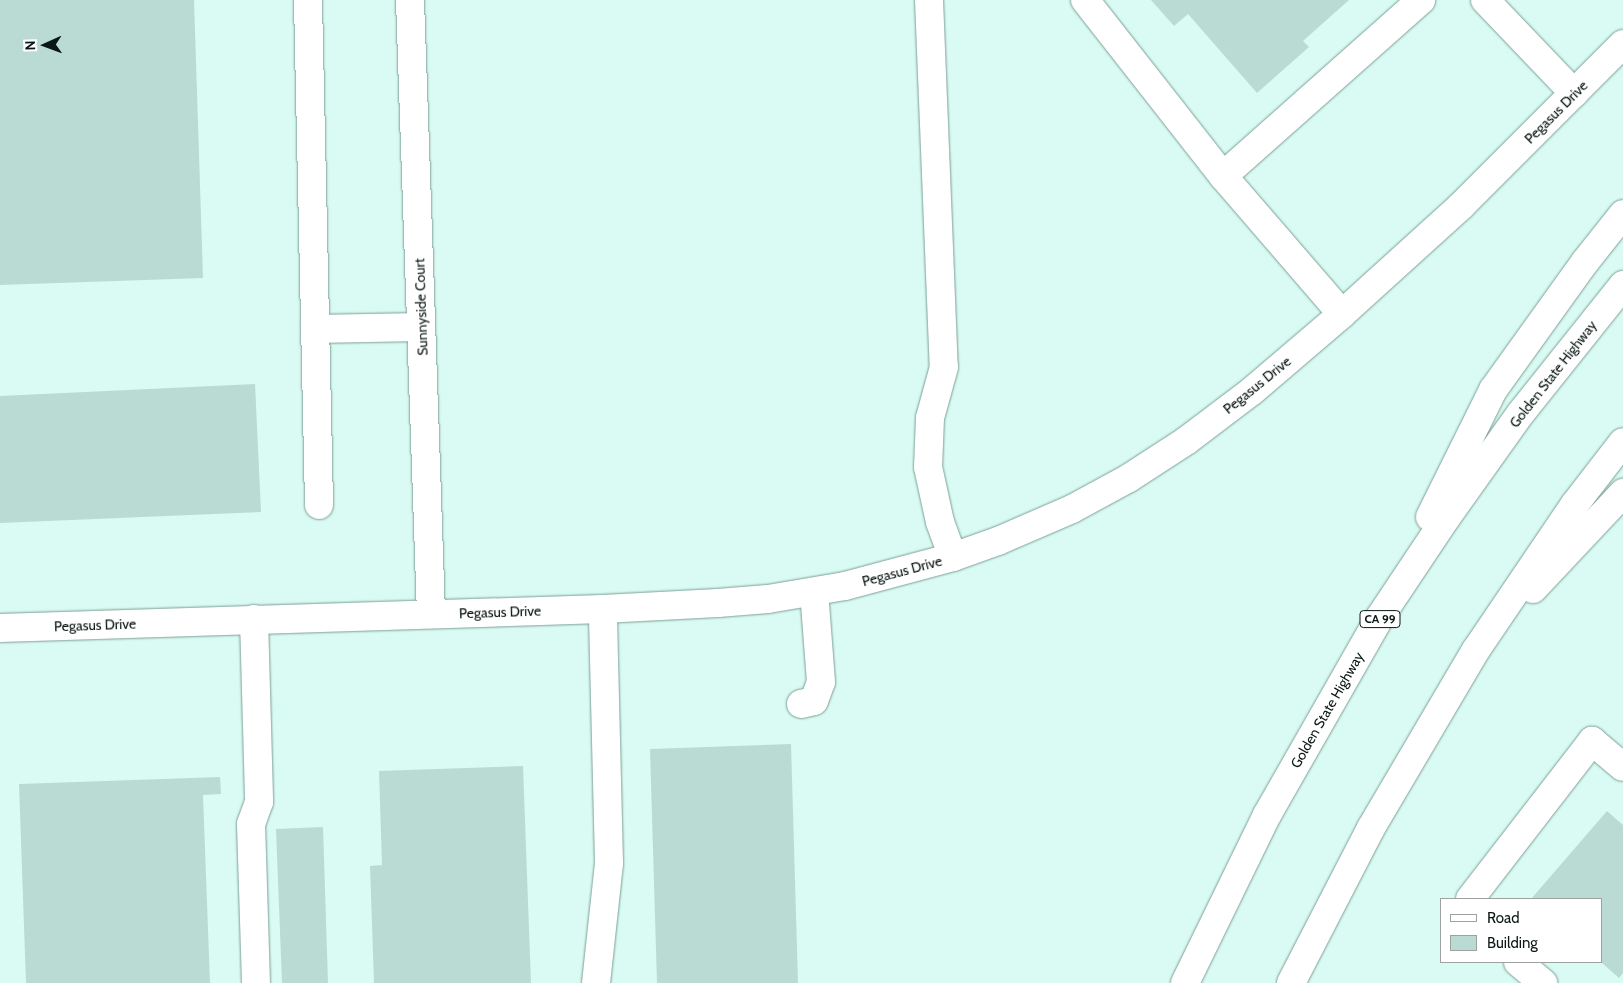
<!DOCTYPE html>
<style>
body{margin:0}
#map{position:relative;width:1623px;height:983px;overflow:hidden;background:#d9fbf3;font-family:Cabin,sans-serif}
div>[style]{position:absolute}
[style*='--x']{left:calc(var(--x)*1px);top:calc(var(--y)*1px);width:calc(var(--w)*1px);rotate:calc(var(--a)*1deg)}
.building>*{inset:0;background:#b9dbd3}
.roads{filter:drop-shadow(0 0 1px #7e9f97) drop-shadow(0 0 1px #7e9f97)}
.minor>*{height:28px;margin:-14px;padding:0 14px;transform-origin:14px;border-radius:14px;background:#fff}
.highway>*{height:28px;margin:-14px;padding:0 14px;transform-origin:14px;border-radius:14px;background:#fff}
span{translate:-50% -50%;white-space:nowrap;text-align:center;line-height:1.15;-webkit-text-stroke:4px #fff;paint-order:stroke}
.shield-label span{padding:1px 4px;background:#fff;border:1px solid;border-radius:4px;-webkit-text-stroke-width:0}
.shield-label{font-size:12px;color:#0b1715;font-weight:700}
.street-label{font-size:14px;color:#0b1715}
.legend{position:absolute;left:1440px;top:898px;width:162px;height:65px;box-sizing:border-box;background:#fff;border:1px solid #9da2a1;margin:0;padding:6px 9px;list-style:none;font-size:15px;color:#0b1715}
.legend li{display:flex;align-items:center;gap:10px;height:25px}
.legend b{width:25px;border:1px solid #9da2a1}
.north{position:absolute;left:20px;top:20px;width:50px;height:50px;-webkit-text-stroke:4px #fff;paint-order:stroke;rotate:268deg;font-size:14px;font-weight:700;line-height:20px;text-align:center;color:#0b1715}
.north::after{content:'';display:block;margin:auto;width:18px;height:22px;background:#0b1715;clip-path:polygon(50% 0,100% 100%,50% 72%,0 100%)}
</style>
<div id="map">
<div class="building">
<div style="clip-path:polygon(0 0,194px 0,203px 278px,0 285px)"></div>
<div style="clip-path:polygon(1151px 0,1349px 0,1303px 41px,1309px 47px,1257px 93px,1188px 14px,1174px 26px)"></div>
<div style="clip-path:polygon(255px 384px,261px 512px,0 523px,0 396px)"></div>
<div style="clip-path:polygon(791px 744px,798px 983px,657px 983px,650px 749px)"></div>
<div style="clip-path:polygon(523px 766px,531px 983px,374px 983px,370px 866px,382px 865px,379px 771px)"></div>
<div style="clip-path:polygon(220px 777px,221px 794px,203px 795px,210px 983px,26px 983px,19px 784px)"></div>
<div style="clip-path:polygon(1607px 811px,1623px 825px,1623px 973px,1619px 978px,1602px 963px,1602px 899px,1531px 899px)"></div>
<div style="clip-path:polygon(323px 827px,328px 983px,282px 983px,276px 829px)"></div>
</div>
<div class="roads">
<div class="minor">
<div style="--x:308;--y:0;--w:505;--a:88.75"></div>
<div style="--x:410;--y:0;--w:614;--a:88.04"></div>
<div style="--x:929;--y:0;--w:367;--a:87.7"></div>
<div style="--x:944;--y:367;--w:53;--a:105.4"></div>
<div style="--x:930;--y:418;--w:49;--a:92.3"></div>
<div style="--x:928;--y:467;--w:56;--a:77.7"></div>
<div style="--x:940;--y:522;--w:37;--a:70"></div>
<div style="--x:1085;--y:0;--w:224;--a:51.9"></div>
<div style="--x:1485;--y:0;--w:129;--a:46.3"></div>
<div style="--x:1342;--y:314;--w:182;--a:-130.8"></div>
<div style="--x:1223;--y:176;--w:265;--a:-41.6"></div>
<div style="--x:315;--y:329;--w:106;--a:-1.1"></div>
<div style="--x:254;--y:619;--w:183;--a:88.4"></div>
<div style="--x:259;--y:802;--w:23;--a:110"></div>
<div style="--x:251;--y:824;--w:159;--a:88.2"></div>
<div style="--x:0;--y:628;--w:603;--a:-1.8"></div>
<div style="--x:603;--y:609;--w:115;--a:-3"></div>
<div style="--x:718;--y:603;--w:50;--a:-4.6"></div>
<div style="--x:768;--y:599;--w:78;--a:-9.6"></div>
<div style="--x:845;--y:586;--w:112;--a:-15"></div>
<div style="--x:953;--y:557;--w:48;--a:-19.6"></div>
<div style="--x:998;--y:541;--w:81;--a:-23.4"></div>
<div style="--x:1072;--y:509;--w:65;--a:-28.5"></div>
<div style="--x:1129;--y:478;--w:68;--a:-33"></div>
<div style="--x:1186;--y:441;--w:83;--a:-37.1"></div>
<div style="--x:1252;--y:391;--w:118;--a:-40.5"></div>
<div style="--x:1342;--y:314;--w:161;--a:-42.2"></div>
<div style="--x:1461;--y:206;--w:229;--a:-45"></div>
<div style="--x:801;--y:704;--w:13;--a:-13"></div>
<div style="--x:814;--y:701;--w:20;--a:-70"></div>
<div style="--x:821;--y:682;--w:90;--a:-94.4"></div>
<div style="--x:1470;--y:899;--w:200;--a:-52.3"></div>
<div style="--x:1592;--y:741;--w:40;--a:40"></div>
<div style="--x:1518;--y:962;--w:33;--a:40"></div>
<div style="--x:596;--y:983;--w:121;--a:-83.8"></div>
<div style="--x:609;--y:863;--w:254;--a:-91.4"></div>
</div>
<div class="highway">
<div style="--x:1430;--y:517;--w:142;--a:-63.6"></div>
<div style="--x:1493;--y:390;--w:158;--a:-54.3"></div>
<div style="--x:1585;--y:262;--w:61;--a:-51.6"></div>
<div style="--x:1533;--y:589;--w:132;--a:-46.8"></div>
<div style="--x:1185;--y:983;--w:187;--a:-64"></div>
<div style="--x:1267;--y:815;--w:228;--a:-60.3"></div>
<div style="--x:1380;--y:617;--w:119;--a:-56.3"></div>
<div style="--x:1446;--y:518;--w:129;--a:-54.5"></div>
<div style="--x:1521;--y:413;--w:164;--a:-51.4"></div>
<div style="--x:1291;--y:983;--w:174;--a:-62.7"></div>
<div style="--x:1371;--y:828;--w:207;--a:-59.5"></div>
<div style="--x:1476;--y:650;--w:176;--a:-55.9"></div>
<div style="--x:1575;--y:504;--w:78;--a:-52.3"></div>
</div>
</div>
<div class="shield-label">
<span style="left:1380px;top:619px">CA 99</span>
</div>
<div class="street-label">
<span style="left:1556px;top:112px;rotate:-45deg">Pegasus Drive</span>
<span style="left:421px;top:307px;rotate:-92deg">Sunnyside Court</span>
<span style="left:1553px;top:374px;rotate:-52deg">Golden State Highway</span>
<span style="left:1257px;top:385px;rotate:-39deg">Pegasus Drive</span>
<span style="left:902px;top:571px;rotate:-15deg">Pegasus Drive</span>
<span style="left:500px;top:612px;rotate:-2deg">Pegasus Drive</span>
<span style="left:95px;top:625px;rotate:-2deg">Pegasus Drive</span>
<span style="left:1327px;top:710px;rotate:-60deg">Golden State Highway</span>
</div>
<ul class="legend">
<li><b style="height:6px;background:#fff"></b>Road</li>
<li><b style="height:14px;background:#b9dbd3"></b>Building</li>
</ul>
<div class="north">N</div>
</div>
